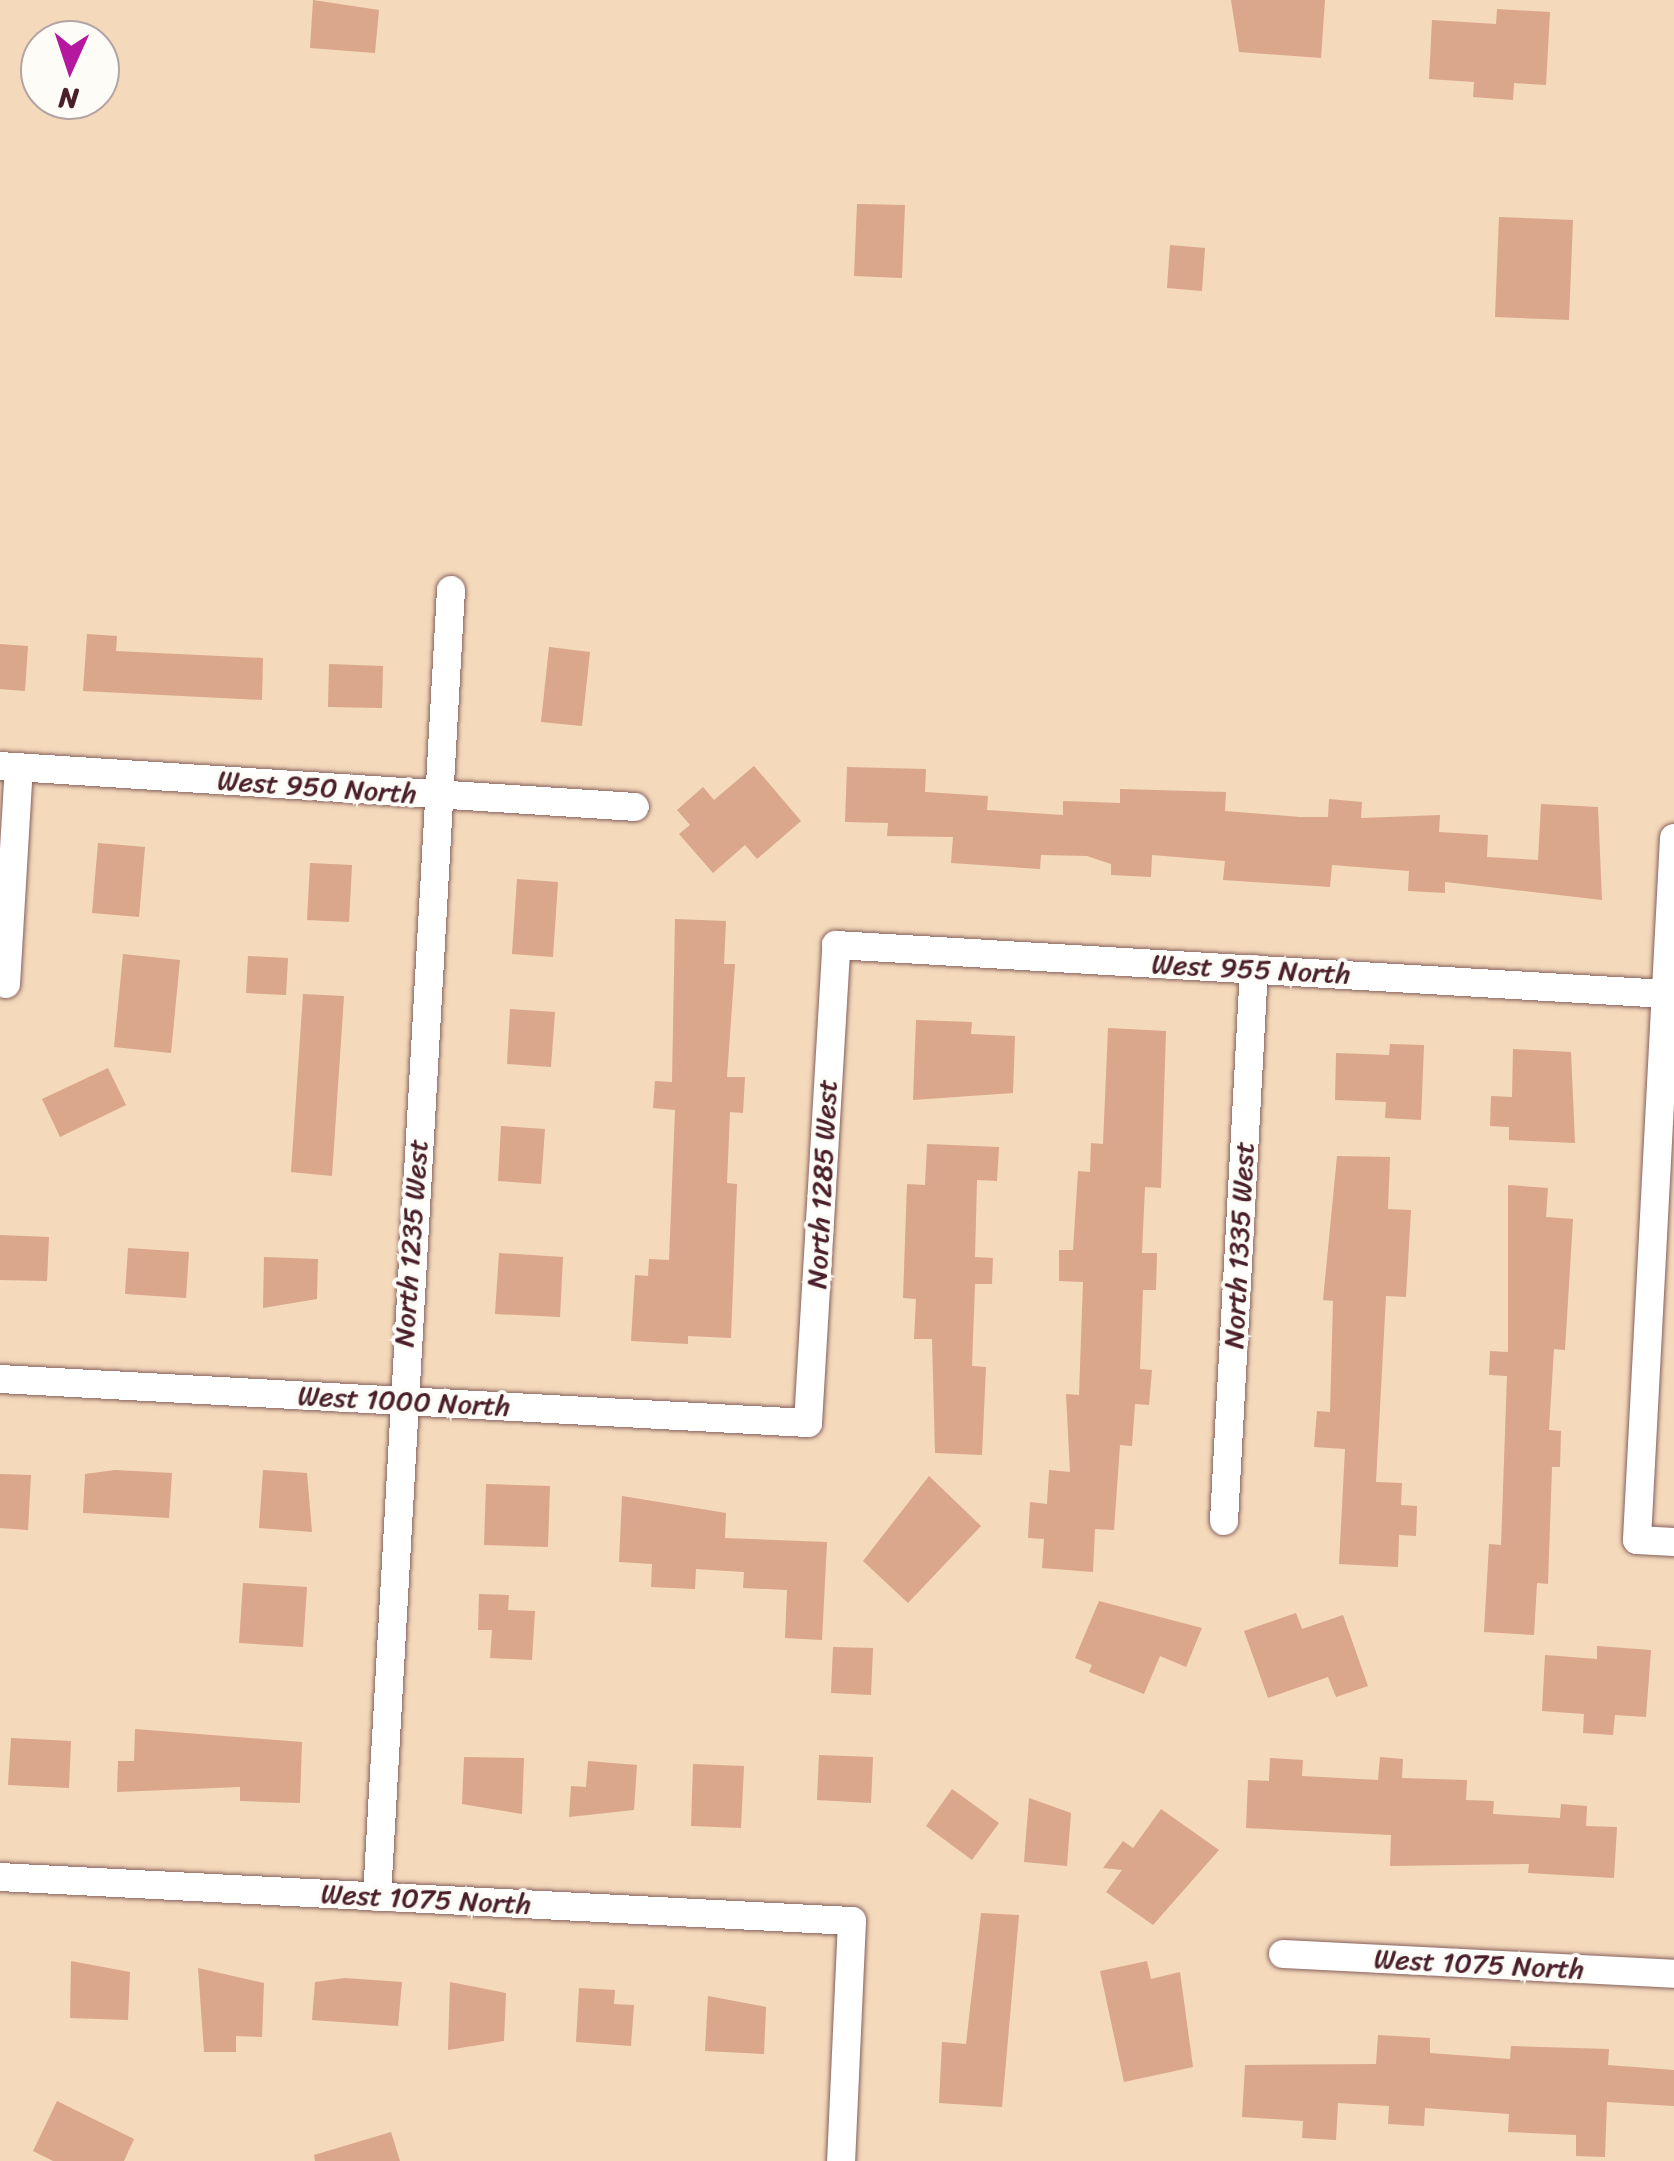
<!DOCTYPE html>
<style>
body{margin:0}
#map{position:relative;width:1674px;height:2161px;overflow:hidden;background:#f4d9bb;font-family:Sriracha,sans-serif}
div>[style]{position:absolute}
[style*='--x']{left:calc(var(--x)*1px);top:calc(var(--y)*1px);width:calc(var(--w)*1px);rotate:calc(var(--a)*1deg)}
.building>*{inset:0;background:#daa68c}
.roads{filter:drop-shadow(0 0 2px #86605d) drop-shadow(0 0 2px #86605d)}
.street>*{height:28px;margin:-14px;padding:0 14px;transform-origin:14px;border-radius:14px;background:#fff}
span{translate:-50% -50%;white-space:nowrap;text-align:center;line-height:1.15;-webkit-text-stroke:8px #fdfcf7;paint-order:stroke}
.street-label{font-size:28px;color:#4a1f2b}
.north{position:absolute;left:20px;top:20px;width:100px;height:100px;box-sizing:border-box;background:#fdfcf7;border:2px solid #b5a4a5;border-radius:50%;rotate:183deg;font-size:28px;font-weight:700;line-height:40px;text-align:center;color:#4a1f2b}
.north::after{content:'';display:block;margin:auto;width:35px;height:45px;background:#b5179e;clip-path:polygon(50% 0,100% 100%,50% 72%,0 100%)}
</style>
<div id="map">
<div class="building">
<div style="clip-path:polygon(313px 0,379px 10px,375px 53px,310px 48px)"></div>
<div style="clip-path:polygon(1231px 0,1325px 0,1321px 58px,1239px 52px)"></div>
<div style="clip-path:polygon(1497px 9px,1550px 12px,1546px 85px,1514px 83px,1513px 100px,1473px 97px,1474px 82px,1429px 79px,1432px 20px,1496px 24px)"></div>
<div style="clip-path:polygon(857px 204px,905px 205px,902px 278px,854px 276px)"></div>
<div style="clip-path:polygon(1499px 217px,1573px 220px,1569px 320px,1495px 317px)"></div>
<div style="clip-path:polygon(1170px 245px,1205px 248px,1202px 291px,1167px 288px)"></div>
<div style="clip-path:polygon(87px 634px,117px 636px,116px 651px,263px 658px,262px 700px,83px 691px)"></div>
<div style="clip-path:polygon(0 644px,28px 646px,25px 691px,0 689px)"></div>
<div style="clip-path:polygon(549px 647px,590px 652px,582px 726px,541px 722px)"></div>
<div style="clip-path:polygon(329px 664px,383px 666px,382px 708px,328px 707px)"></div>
<div style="clip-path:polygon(754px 766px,801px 821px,757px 859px,745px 845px,713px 873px,679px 834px,690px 825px,677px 810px,703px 787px,714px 800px)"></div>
<div style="clip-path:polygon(847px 767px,926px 769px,925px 792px,988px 796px,987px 810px,1063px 815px,1063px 801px,1120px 803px,1120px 789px,1226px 792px,1225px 811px,1300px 817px,1328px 817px,1329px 799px,1362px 802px,1361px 818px,1440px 815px,1439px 832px,1488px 835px,1487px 857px,1538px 860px,1541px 804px,1598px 807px,1602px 900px,1445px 882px,1445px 893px,1408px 891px,1409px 871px,1332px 865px,1330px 887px,1223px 880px,1225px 861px,1152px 855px,1151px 877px,1111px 875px,1111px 864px,1087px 856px,1041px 855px,1040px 869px,951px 863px,953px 837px,887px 836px,888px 823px,845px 822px)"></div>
<div style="clip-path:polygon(98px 843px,145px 847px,139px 917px,92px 913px)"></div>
<div style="clip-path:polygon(310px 863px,352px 865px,349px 922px,307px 920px)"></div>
<div style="clip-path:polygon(517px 879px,558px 882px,553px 957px,512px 954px)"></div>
<div style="clip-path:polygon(675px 919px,726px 921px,724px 964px,735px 964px,727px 1077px,745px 1077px,743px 1113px,730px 1112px,727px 1183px,737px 1184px,731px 1338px,688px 1336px,688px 1344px,631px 1341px,635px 1275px,648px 1276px,649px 1259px,669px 1260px,675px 1110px,653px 1108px,655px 1081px,672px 1082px)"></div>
<div style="clip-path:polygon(123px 954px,180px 960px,171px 1053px,114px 1047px)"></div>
<div style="clip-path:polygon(248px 956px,288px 958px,286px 995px,246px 993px)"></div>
<div style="clip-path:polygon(303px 994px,344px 996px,332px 1176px,291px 1172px)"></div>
<div style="clip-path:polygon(510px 1009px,555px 1012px,551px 1067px,507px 1064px)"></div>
<div style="clip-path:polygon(916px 1020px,972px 1022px,971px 1034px,1015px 1036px,1013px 1093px,913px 1100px)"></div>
<div style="clip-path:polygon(1108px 1028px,1166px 1031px,1161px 1188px,1145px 1187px,1142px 1253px,1157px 1253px,1156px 1290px,1143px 1290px,1140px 1369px,1152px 1370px,1149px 1405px,1135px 1404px,1132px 1446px,1120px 1445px,1114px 1530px,1095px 1529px,1093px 1572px,1042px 1568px,1044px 1539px,1028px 1538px,1030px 1502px,1047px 1504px,1049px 1470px,1070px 1472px,1066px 1394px,1079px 1395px,1083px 1282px,1059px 1281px,1059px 1250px,1073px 1250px,1078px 1171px,1090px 1172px,1091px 1143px,1103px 1144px)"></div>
<div style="clip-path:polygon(1390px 1044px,1424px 1045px,1421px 1120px,1385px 1118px,1386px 1102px,1335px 1100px,1336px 1053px,1389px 1055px)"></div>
<div style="clip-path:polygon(1513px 1049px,1571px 1052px,1575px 1143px,1509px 1140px,1509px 1127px,1490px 1126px,1491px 1096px,1512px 1097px)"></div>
<div style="clip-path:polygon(108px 1068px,126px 1105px,60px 1137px,42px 1099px)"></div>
<div style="clip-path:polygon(501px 1126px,545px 1129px,541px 1184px,498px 1181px)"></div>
<div style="clip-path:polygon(927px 1144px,999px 1147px,997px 1181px,977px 1180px,975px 1257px,993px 1258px,992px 1284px,975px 1284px,972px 1366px,986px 1367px,982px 1455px,935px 1453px,932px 1339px,914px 1339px,916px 1299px,903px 1298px,907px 1184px,925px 1185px)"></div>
<div style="clip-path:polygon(1337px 1156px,1390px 1157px,1388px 1209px,1411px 1210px,1406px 1297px,1386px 1296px,1376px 1482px,1402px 1483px,1401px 1505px,1417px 1506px,1416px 1536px,1399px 1535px,1398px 1567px,1339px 1564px,1345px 1449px,1314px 1447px,1317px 1411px,1330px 1412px,1333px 1301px,1323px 1300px)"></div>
<div style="clip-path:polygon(1508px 1185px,1548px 1188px,1546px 1217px,1573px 1219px,1565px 1350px,1554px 1349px,1549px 1430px,1561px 1431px,1560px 1467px,1552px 1467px,1548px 1584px,1537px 1583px,1534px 1635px,1484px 1632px,1489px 1544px,1501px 1545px,1507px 1376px,1489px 1375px,1490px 1351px,1508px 1352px)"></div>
<div style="clip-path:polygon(0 1235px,49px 1237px,47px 1281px,0 1280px)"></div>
<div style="clip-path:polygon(128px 1248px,189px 1252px,186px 1298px,125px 1294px)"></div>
<div style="clip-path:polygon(499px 1253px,563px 1257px,560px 1317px,495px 1314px)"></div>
<div style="clip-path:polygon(264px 1257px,318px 1259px,317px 1299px,263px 1308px)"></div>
<div style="clip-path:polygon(115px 1470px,172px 1473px,169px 1518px,83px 1513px,85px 1474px)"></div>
<div style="clip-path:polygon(263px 1470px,307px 1473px,312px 1532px,259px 1528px)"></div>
<div style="clip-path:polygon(0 1474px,31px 1475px,28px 1530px,0 1528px)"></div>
<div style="clip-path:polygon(929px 1476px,981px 1526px,908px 1603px,863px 1561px)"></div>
<div style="clip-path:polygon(486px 1484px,550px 1486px,548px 1547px,484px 1545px)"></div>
<div style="clip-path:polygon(622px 1496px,726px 1513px,725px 1538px,827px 1542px,822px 1640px,785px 1638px,787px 1590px,743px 1588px,744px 1572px,696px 1569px,695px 1589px,651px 1587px,652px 1564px,619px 1562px)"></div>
<div style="clip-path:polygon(243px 1583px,307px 1587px,303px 1647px,239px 1643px)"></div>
<div style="clip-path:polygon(479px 1594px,509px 1595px,508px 1610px,535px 1611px,532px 1660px,490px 1658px,492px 1630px,478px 1630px)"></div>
<div style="clip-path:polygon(1099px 1601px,1202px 1628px,1186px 1667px,1160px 1656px,1144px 1694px,1089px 1672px,1092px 1665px,1075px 1658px)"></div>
<div style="clip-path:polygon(1296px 1613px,1302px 1629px,1343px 1615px,1368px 1686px,1336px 1697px,1328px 1677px,1268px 1698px,1244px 1631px)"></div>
<div style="clip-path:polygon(1597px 1646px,1651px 1650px,1646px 1717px,1615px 1715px,1613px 1735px,1583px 1733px,1584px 1714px,1542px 1711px,1545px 1655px,1597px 1659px)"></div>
<div style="clip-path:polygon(833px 1647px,873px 1648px,871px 1695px,831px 1693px)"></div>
<div style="clip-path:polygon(135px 1729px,302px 1742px,300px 1803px,240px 1801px,240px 1787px,117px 1792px,118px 1761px,134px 1761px)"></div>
<div style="clip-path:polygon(11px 1738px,71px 1741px,69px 1788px,8px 1785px)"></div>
<div style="clip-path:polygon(819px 1755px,873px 1757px,871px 1803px,817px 1800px)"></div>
<div style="clip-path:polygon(464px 1757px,524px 1758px,522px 1814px,462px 1804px)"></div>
<div style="clip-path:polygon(1380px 1757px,1403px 1759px,1402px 1778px,1467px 1780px,1466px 1800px,1494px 1801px,1493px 1814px,1560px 1818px,1561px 1804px,1587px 1806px,1586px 1826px,1617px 1827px,1614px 1878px,1528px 1873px,1529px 1864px,1390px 1866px,1391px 1835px,1246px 1828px,1248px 1780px,1269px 1781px,1270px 1758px,1303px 1760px,1302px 1776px,1378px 1780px)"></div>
<div style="clip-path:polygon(588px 1761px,637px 1765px,634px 1810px,569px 1817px,571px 1786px,586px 1787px)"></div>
<div style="clip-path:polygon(693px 1764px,744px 1766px,741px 1828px,691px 1826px)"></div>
<div style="clip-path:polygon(952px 1789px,999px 1823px,972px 1860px,926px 1826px)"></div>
<div style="clip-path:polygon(1029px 1798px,1071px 1813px,1067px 1866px,1024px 1862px)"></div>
<div style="clip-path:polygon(1161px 1809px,1219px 1850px,1153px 1925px,1106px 1892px,1122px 1870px,1103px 1868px,1123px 1841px,1133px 1848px)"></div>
<div style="clip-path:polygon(981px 1913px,1019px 1915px,1002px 2107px,939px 2103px,942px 2042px,966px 2044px)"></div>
<div style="clip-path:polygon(71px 1961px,130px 1972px,128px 2020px,70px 2018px)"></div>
<div style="clip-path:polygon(1147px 1961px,1151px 1979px,1180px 1972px,1193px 2067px,1124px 2082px,1100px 1971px)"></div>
<div style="clip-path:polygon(198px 1968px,264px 1983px,262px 2037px,236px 2036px,236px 2052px,204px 2052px)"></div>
<div style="clip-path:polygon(345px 1978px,402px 1982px,398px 2026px,312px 2020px,315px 1982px)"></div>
<div style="clip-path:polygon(450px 1982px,506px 1993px,504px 2041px,448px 2050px)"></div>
<div style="clip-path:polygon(579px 1988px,615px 1990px,614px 2004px,634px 2005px,631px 2046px,576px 2042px)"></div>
<div style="clip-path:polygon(708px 1996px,766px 2007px,764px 2054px,705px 2051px)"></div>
<div style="clip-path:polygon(1378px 2035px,1430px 2038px,1430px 2053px,1510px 2059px,1511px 2046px,1609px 2049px,1608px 2065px,1674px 2070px,1674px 2106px,1607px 2102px,1605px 2157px,1576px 2156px,1576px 2135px,1508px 2132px,1509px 2114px,1425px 2108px,1424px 2126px,1388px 2124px,1389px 2106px,1338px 2103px,1336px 2140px,1302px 2138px,1303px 2121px,1242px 2117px,1245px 2065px,1376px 2064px)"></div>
<div style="clip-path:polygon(57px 2101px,134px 2139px,124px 2161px,53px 2161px,33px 2151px)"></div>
<div style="clip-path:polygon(391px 2132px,400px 2161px,315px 2161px,314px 2155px)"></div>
</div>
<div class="roads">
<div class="street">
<div style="--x:0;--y:766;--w:636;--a:3.69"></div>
<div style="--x:1674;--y:838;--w:703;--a:93.02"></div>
<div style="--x:1637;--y:1540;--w:37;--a:3"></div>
<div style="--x:6;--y:984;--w:216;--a:-86.6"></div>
<div style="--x:0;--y:1379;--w:809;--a:3.12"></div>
<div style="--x:808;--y:1423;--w:479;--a:-86.6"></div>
<div style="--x:836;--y:945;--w:831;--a:3.38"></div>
<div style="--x:1224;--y:1521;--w:553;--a:-86.89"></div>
<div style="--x:0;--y:1877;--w:853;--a:2.96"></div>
<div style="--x:852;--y:1921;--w:240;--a:92.6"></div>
<div style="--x:377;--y:1897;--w:1309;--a:-86.76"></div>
<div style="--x:1283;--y:1954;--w:392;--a:2.9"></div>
</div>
</div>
<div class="street-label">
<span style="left:317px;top:787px;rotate:4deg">West 950 North</span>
<span style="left:1251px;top:969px;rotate:3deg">West 955 North</span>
<span style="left:822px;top:1184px;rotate:-87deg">North 1285 West</span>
<span style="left:411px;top:1243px;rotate:-86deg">North 1235 West</span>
<span style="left:1239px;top:1245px;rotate:-87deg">North 1335 West</span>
<span style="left:404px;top:1401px;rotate:3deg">West 1000 North</span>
<span style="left:426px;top:1899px;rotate:3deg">West 1075 North</span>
<span style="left:1479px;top:1964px;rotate:3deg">West 1075 North</span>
</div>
<div class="north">N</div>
</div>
